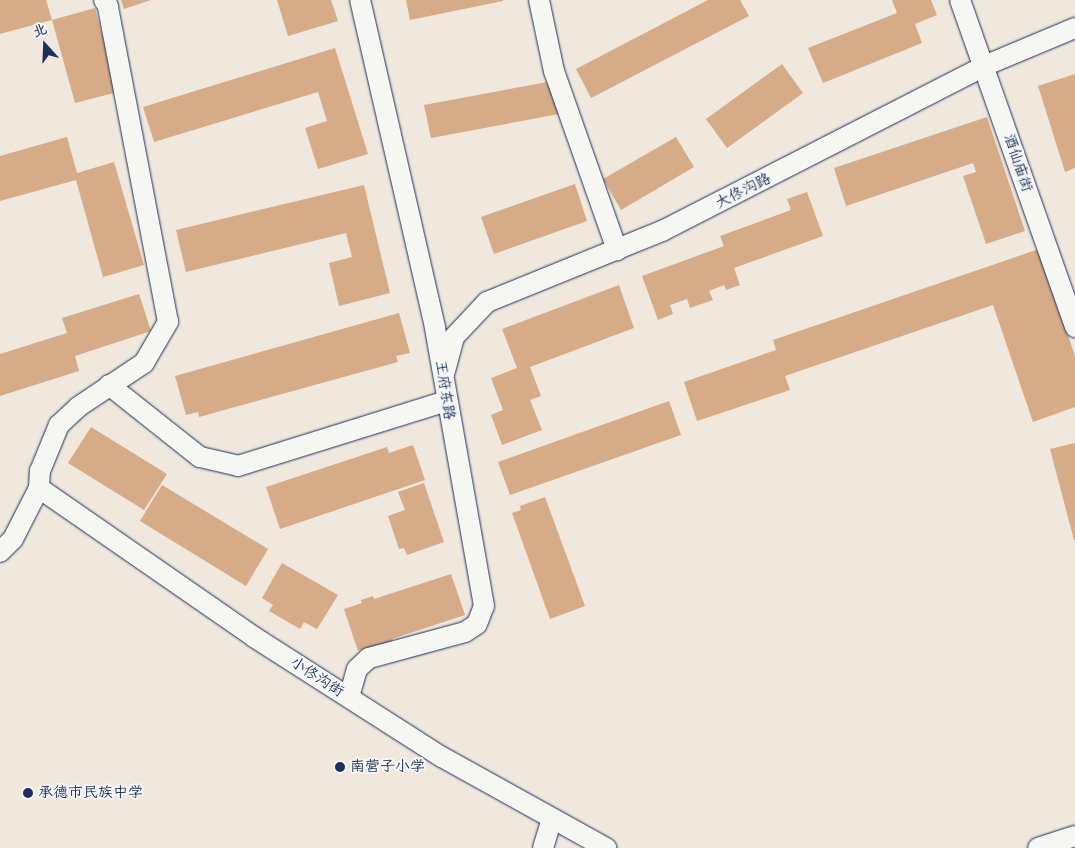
<!DOCTYPE html>
<meta charset="utf-8">
<style>
body{margin:0}
#map{position:relative;width:1075px;height:848px;overflow:hidden;background:#f0e7dd;font-family:"Architects Daughter","LXGW WenKai TC",sans-serif}
div>[style]{position:absolute}
[style*='--x']{left:calc(var(--x)*1px);top:calc(var(--y)*1px);width:calc(var(--w)*1px);rotate:calc(var(--a)*1deg)}
.building>*{inset:0;background:#d6ab87}
.roads{filter:drop-shadow(0 0 1px #1b2f5e) drop-shadow(0 0 1px #1b2f5e)}
.street>*{height:20px;margin:-10px;padding:0 10px;transform-origin:10px;border-radius:10px;background:#f6f6f2}
.dots>*{width:14px;height:14px;translate:-50% -50%;box-sizing:border-box;border:2px solid #f6f6f2;border-radius:50%}
span{translate:-50% -50%;white-space:nowrap;text-align:center;line-height:1.15;-webkit-text-stroke:4px #f6f6f2;paint-order:stroke}
.street-label{font-size:15px;color:#1b2f5e}
.poi-label{font-size:15px;color:#1b2f5e}
.left{translate:0 -50%;text-align:left}
.north{position:absolute;left:20px;top:20px;width:50px;height:50px;-webkit-text-stroke:4px #f6f6f2;paint-order:stroke;rotate:340deg;font-size:14px;font-weight:700;line-height:20px;text-align:center;color:#1b2f5e}
.north::after{content:'';display:block;margin:auto;width:18px;height:22px;background:#1b2f5e;clip-path:polygon(50% 0,100% 100%,50% 72%,0 100%)}
</style>
<div id="map">
<div class="building">
<div style="clip-path:polygon(0 0,46px 0,52px 20px,0 34px)"></div>
<div style="clip-path:polygon(121px 0,151px 0,124px 9px)"></div>
<div style="clip-path:polygon(277px 0,331px 0,338px 21px,288px 36px)"></div>
<div style="clip-path:polygon(406px 0,503px 0,503px 1px,410px 20px)"></div>
<div style="clip-path:polygon(708px 0,740px 0,749px 16px,591px 98px,576px 69px)"></div>
<div style="clip-path:polygon(892px 0,931px 0,937px 15px,915px 24px,922px 43px,823px 83px,808px 48px,897px 13px)"></div>
<div style="clip-path:polygon(95px 8px,118px 92px,75px 103px,52px 20px)"></div>
<div style="clip-path:polygon(335px 48px,368px 154px,318px 169px,305px 128px,327px 121px,318px 92px,154px 142px,143px 107px)"></div>
<div style="clip-path:polygon(782px 64px,803px 93px,727px 148px,706px 119px)"></div>
<div style="clip-path:polygon(1075px 74px,1075px 168px,1065px 172px,1038px 86px)"></div>
<div style="clip-path:polygon(553px 81px,559px 114px,431px 138px,424px 105px)"></div>
<div style="clip-path:polygon(987px 117px,1025px 231px,986px 244px,963px 176px,976px 172px,973px 163px,846px 206px,834px 168px)"></div>
<div style="clip-path:polygon(67px 137px,77px 173px,114px 162px,144px 265px,103px 277px,76px 180px,0 201px,0 156px)"></div>
<div style="clip-path:polygon(676px 137px,694px 167px,621px 210px,603px 179px)"></div>
<div style="clip-path:polygon(575px 184px,587px 221px,494px 254px,481px 217px)"></div>
<div style="clip-path:polygon(364px 185px,390px 293px,339px 306px,329px 263px,352px 257px,346px 233px,186px 272px,176px 230px)"></div>
<div style="clip-path:polygon(807px 192px,823px 236px,734px 268px,740px 285px,726px 290px,724px 285px,709px 291px,713px 300px,690px 308px,687px 299px,670px 305px,673px 314px,658px 320px,642px 276px,724px 246px,720px 236px,791px 210px,787px 199px)"></div>
<div style="clip-path:polygon(1039px 249px,1075px 356px,1075px 407px,1033px 422px,993px 305px,785px 376px,790px 390px,697px 421px,684px 382px,776px 350px,773px 340px)"></div>
<div style="clip-path:polygon(619px 285px,634px 328px,530px 367px,541px 396px,530px 400px,542px 430px,502px 445px,491px 415px,503px 410px,491px 378px,517px 368px,502px 329px)"></div>
<div style="clip-path:polygon(139px 294px,151px 331px,75px 356px,79px 371px,0 396px,0 354px,67px 333px,62px 318px)"></div>
<div style="clip-path:polygon(399px 313px,410px 353px,396px 356px,398px 362px,199px 417px,198px 412px,186px 415px,175px 376px)"></div>
<div style="clip-path:polygon(669px 401px,681px 435px,510px 495px,498px 462px)"></div>
<div style="clip-path:polygon(91px 427px,167px 474px,144px 510px,68px 463px)"></div>
<div style="clip-path:polygon(1075px 443px,1075px 540px,1074px 540px,1050px 449px)"></div>
<div style="clip-path:polygon(413px 445px,425px 480px,280px 529px,266px 487px,387px 447px,389px 453px)"></div>
<div style="clip-path:polygon(424px 483px,444px 542px,407px 555px,404px 548px,399px 549px,388px 516px,405px 510px,398px 492px)"></div>
<div style="clip-path:polygon(162px 485px,268px 549px,246px 586px,140px 521px)"></div>
<div style="clip-path:polygon(545px 497px,585px 606px,550px 619px,512px 513px,521px 510px,520px 506px)"></div>
<div style="clip-path:polygon(282px 563px,338px 595px,317px 629px,304px 622px,300px 629px,269px 611px,273px 605px,262px 598px)"></div>
<div style="clip-path:polygon(451px 574px,465px 615px,392px 639px,393px 643px,368px 652px,367px 648px,358px 651px,344px 609px,362px 603px,361px 600px,373px 596px,374px 599px)"></div>
</div>
<div class="roads">
<div class="street">
<div style="--x:539;--y:0;--w:73;--a:78.1"></div>
<div style="--x:554;--y:71;--w:190;--a:70.6"></div>
<div style="--x:960;--y:0;--w:347;--a:70.6"></div>
<div style="--x:445;--y:371;--w:35;--a:-75"></div>
<div style="--x:454;--y:337;--w:48;--a:-46.7"></div>
<div style="--x:487;--y:302;--w:189;--a:-22.1"></div>
<div style="--x:662;--y:231;--w:362;--a:-27.1"></div>
<div style="--x:984;--y:66;--w:99;--a:-22.7"></div>
<div style="--x:109;--y:385;--w:116;--a:38.4"></div>
<div style="--x:200;--y:457;--w:39;--a:13"></div>
<div style="--x:238;--y:466;--w:219;--a:-17.3"></div>
<div style="--x:39;--y:488;--w:262;--a:34.7"></div>
<div style="--x:254;--y:637;--w:223;--a:32.6"></div>
<div style="--x:442;--y:757;--w:188;--a:29"></div>
<div style="--x:0;--y:552;--w:18;--a:-45"></div>
<div style="--x:13;--y:539;--w:57;--a:-63"></div>
<div style="--x:39;--y:488;--w:17;--a:-87"></div>
<div style="--x:40;--y:471;--w:50;--a:-67.6"></div>
<div style="--x:59;--y:425;--w:26;--a:-43"></div>
<div style="--x:78;--y:407;--w:79;--a:-33.7"></div>
<div style="--x:144;--y:363;--w:48;--a:-59.7"></div>
<div style="--x:168;--y:322;--w:322;--a:-100.8"></div>
<div style="--x:108;--y:6;--w:7;--a:-124"></div>
<div style="--x:349;--y:697;--w:29;--a:-74"></div>
<div style="--x:357;--y:669;--w:16;--a:-43"></div>
<div style="--x:369;--y:658;--w:99;--a:-15.2"></div>
<div style="--x:465;--y:632;--w:14;--a:-34"></div>
<div style="--x:477;--y:624;--w:19;--a:-69"></div>
<div style="--x:484;--y:606;--w:283;--a:-100"></div>
<div style="--x:435;--y:327;--w:335;--a:-102.9"></div>
<div style="--x:543;--y:848;--w:30;--a:-73"></div>
<div style="--x:1038;--y:848;--w:39;--a:-18"></div>
</div>
</div>
<div class="dots">
<div style="left:340px;top:767px;background:#1b2f5e"></div>
<div style="left:28px;top:793px;background:#1b2f5e"></div>
</div>
<div class="street-label">
<span style="left:1018px;top:163px;rotate:71deg">酒仙庙街</span>
<span style="left:743px;top:191px;rotate:-27deg">大佟沟路</span>
<span style="left:445px;top:390px;rotate:81deg">王府东路</span>
<span style="left:317px;top:677px;rotate:33deg">小佟沟街</span>
</div>
<div class="poi-label">
<span class="left" style="left:350px;top:767px">南营子小学</span>
<span class="left" style="left:38px;top:793px">承德市民族中学</span>
</div>
<div class="north">北</div>
</div>
